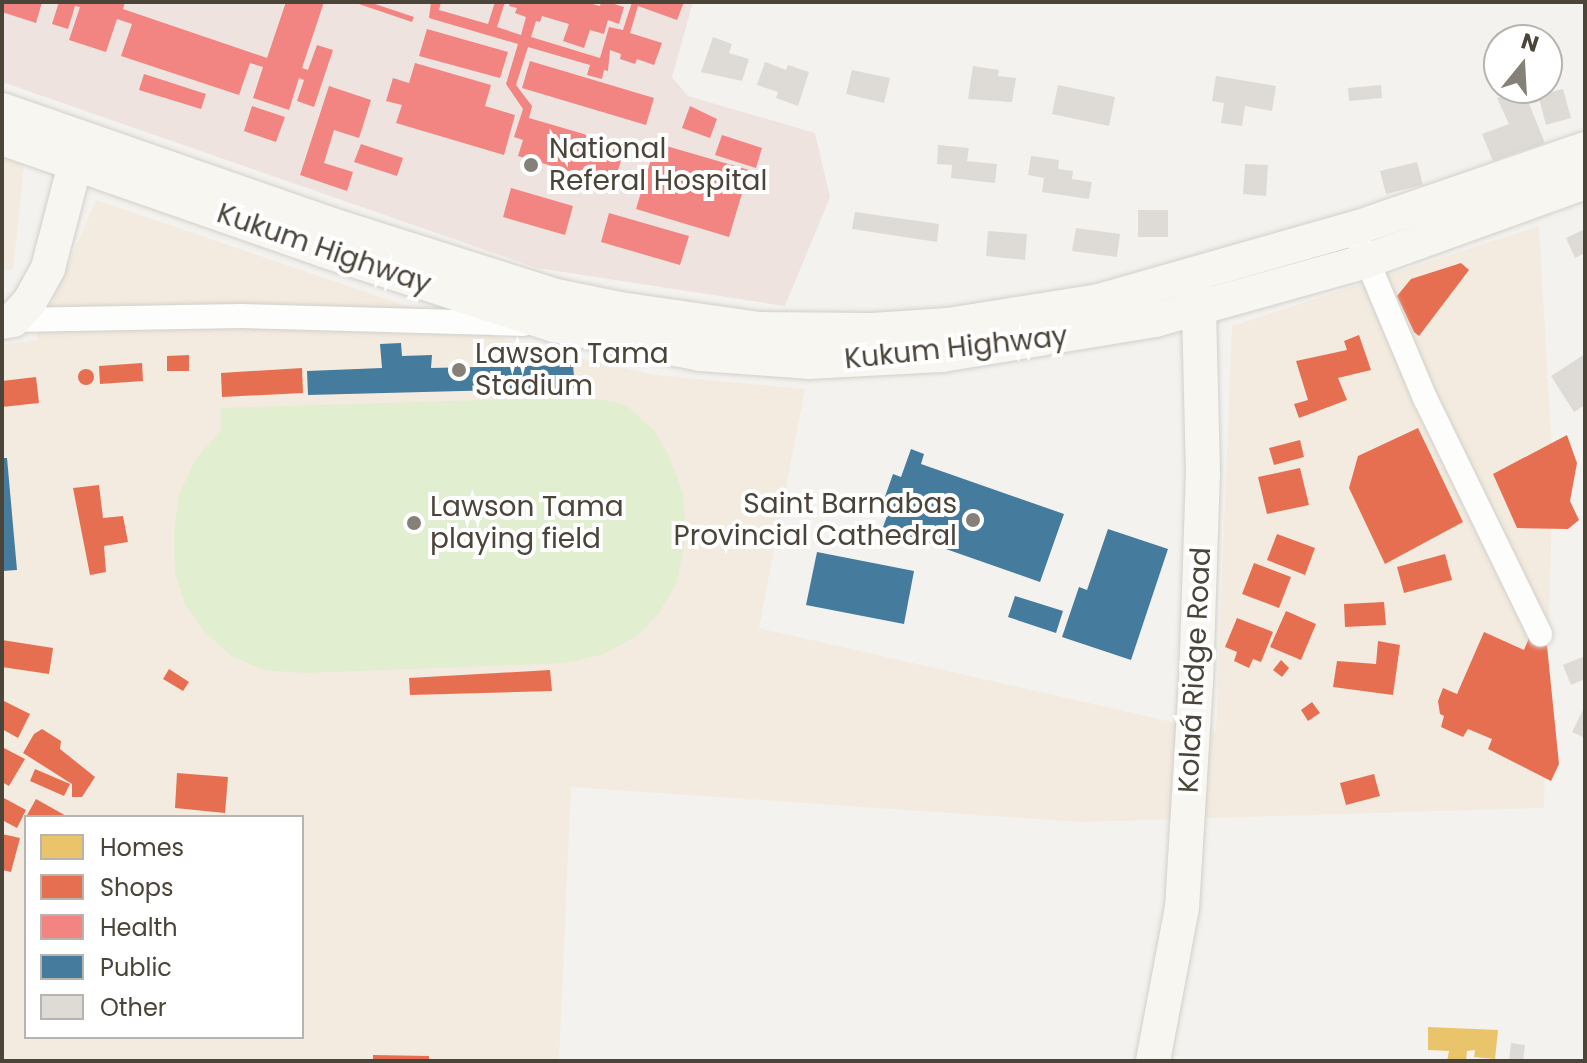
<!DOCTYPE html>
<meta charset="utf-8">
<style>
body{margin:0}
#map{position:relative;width:1587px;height:1063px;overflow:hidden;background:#f4f2ee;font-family:Poppins,sans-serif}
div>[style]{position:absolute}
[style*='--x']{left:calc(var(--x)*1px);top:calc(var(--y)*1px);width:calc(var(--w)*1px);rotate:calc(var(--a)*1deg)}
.commercial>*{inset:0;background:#f3ebdf}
.medical>*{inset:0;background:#eee3df}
.green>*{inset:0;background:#e1eecf}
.homes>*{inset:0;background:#e9c46a}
.shops>*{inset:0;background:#e76f51}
.round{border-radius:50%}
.health>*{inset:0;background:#f28482}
.public>*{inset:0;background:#457b9d}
.building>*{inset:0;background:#dedbd6}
.roads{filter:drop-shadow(0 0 2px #d2d0cb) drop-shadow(0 0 2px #d2d0cb)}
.street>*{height:24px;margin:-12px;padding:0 12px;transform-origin:12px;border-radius:12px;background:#fdfdfc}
.secondary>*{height:34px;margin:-17px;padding:0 17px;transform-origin:17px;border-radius:17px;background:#f7f6f1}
.dots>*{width:22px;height:22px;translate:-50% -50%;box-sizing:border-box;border:4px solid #fff;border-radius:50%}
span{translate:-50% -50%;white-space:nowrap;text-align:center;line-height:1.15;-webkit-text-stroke:8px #fff;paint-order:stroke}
.poi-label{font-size:28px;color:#4b4439}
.left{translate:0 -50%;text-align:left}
.right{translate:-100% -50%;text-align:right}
.street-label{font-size:28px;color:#4b4439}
.frame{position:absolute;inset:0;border:4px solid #4b4439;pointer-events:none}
.legend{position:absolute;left:24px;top:815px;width:280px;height:224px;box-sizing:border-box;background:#fff;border:2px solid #b7b4b0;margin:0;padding:10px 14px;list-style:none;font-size:24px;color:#4b4439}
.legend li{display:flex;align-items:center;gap:16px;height:40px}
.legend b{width:40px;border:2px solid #b7b4b0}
.north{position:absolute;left:1483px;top:24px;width:80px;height:80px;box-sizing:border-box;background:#fff;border:2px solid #b7b4b0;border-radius:50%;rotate:18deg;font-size:22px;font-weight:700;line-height:32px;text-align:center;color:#4b4439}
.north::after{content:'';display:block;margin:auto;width:28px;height:36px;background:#868178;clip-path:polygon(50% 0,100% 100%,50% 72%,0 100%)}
</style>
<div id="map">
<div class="commercial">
<div style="clip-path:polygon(2px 151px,25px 157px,13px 269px,2px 270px)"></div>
<div style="clip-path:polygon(evenodd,96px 200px,521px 345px,655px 375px,805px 389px,759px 628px,1216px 732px,1232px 326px,1539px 226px,1553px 470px,1544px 808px,1081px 822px,571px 787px,559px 1061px,2px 1061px,2px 345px,36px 340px,96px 200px,26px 817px,302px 817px,302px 1037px,26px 1037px,26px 817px)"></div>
</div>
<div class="medical">
<div style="clip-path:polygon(2px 2px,693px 2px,672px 77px,688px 96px,815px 133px,830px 197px,785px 306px,537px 268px,2px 82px)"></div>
</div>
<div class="green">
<div style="clip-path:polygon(588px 397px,626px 405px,655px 432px,670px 458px,683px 494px,686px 537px,677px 582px,659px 613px,637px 636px,601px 655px,564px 663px,304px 673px,264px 670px,230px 655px,205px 632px,184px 603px,175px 571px,174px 534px,179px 494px,197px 457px,221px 431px,221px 408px)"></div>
</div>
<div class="homes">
<div style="clip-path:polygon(1428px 1027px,1498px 1030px,1495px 1059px,1474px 1057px,1475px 1050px,1467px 1051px,1466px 1061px,1447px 1061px,1449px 1051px,1428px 1050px)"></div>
</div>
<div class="shops">
<div style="clip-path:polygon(1461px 263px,1469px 270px,1419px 336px,1414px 332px,1397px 296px,1411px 279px)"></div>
<div style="clip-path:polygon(1359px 335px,1371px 370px,1338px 378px,1347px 400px,1299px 418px,1294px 404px,1308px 400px,1296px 361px,1347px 350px,1344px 341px)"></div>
<div style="clip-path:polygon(189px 355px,189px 371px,167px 371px,167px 356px)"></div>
<div style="clip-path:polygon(142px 363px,143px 381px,100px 384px,99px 366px)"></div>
<div style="clip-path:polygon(302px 368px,303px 393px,222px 397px,221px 373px)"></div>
<div class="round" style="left:78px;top:369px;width:16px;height:16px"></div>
<div style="clip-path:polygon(36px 377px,39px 403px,2px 407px,2px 381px)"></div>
<div style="clip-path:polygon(1418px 428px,1463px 522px,1385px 564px,1349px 488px,1358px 456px)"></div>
<div style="clip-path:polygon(1567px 435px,1577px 463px,1570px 501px,1579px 520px,1568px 529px,1517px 528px,1493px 474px)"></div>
<div style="clip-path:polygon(1300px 440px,1304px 457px,1274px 465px,1269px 448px)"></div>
<div style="clip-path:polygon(1300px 468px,1309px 505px,1267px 514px,1258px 477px)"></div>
<div style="clip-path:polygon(99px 485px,103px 518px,123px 516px,128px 542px,104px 546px,106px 572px,90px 575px,73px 488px)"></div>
<div style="clip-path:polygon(1277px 534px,1315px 548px,1305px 575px,1267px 560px)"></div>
<div style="clip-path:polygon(1445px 554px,1452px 580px,1404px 593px,1397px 567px)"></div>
<div style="clip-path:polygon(1254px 563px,1291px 577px,1279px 608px,1242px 594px)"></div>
<div style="clip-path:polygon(1384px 602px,1386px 625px,1345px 627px,1344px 604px)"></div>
<div style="clip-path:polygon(1286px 611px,1316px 624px,1301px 660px,1270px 647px)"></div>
<div style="clip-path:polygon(1237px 618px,1273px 632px,1261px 662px,1253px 659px,1249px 668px,1234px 661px,1237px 652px,1225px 647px)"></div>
<div style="clip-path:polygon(1484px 632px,1524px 650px,1529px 638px,1547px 646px,1559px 764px,1551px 781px,1488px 749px,1492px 739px,1468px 729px,1463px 737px,1441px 727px,1444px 716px,1440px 714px,1438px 701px,1443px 688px,1457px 694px)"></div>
<div style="clip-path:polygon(2px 640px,53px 648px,49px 674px,2px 667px)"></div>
<div style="clip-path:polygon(1378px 641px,1400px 645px,1393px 695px,1333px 687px,1337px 661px,1376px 664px)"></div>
<div style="clip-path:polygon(1281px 660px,1289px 668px,1282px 677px,1273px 670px)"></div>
<div style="clip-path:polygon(169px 669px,189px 682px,183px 691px,163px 679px)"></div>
<div style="clip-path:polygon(550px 670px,552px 691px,410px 695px,409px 678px)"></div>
<div style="clip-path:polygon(2px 700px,30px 714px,18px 738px,2px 729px)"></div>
<div style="clip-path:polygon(1312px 702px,1320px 713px,1308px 721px,1301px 710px)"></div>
<div style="clip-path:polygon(42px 729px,61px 741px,60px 749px,95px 777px,82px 797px,72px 797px,72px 784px,23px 753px,34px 734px)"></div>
<div style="clip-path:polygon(2px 747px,25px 759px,9px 786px,2px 782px)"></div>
<div style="clip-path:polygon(35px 769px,70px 784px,64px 796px,30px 781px)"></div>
<div style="clip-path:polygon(177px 773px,228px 777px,225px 813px,175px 808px)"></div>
<div style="clip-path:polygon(1374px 774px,1380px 796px,1346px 805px,1340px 783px)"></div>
<div style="clip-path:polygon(2px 797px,26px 810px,17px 828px,2px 820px)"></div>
<div style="clip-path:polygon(36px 799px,68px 817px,26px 817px)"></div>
<div style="clip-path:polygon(2px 834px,20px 838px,11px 872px,2px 870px)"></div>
<div style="clip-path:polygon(373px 1055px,429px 1056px,429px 1061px,373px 1061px)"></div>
</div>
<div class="health">
<div style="clip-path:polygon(2px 2px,42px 2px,36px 23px,2px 12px)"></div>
<div style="clip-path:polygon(59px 2px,125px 2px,123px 9px,267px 58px,286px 2px,324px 2px,302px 68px,308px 70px,317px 45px,333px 50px,314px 107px,297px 101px,304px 80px,299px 78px,289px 110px,253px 98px,263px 67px,250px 63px,239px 95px,121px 56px,132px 24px,117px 19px,106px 52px,69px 40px,80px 7px,75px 6px,68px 29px,52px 24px)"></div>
<div style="clip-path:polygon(353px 2px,369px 2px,414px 17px,412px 22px)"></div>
<div style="clip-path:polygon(431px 2px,441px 2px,439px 10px,488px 24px,495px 2px,505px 2px,497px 27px,521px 35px,526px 17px,515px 13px,517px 8px,509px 6px,510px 2px,585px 2px,600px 6px,601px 2px,608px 2px,624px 7px,619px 24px,608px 20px,604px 34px,590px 30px,584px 48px,563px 41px,569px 24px,542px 16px,540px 22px,536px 21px,531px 37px,600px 58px,609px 27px,623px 30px,632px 2px,684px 2px,677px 20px,638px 6px,630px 33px,662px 43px,654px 65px,637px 59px,635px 64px,620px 59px,621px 54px,610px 50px,608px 71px,604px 70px,602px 79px,587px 75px,590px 65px,528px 47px,516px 85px,532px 106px,529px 118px,618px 144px,616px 153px,623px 155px,616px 176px,609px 174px,607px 182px,518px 156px,523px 140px,514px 137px,523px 109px,506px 84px,518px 44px,429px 18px)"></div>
<div style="clip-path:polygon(427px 29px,508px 52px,500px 78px,419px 56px)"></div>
<div style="clip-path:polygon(530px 61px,654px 98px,646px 125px,522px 88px)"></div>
<div style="clip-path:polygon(415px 63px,491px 85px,485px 106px,515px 115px,504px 155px,396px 123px,402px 105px,386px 101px,393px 78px,409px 83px)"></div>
<div style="clip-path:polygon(144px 74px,206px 94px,201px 109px,139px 90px)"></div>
<div style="clip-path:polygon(329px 86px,371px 100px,359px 138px,334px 130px,324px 163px,353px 172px,347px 191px,300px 175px)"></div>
<div style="clip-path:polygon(252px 106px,285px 117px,276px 142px,244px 131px)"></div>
<div style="clip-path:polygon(690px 106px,717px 119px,710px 138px,682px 128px)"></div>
<div style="clip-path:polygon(722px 135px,762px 148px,756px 168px,715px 155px)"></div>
<div style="clip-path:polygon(656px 143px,749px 170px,729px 237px,636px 209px)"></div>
<div style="clip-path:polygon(361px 144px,403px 158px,397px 176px,354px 162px)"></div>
<div style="clip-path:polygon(511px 188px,573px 206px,565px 235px,503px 217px)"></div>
<div style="clip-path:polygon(609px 213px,689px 236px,680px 265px,601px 242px)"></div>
</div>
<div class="public">
<div style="clip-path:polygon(401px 343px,402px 356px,432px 355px,431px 368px,573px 365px,575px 388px,308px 395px,307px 371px,382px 368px,380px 344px)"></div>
<div style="clip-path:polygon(911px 449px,924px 454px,921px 464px,1064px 514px,1040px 582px,883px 527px,890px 508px,882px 505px,893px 474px,901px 477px)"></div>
<div style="clip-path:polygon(2px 458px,7px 458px,17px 570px,2px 571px)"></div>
<div style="clip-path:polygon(1108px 529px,1168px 549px,1131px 660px,1062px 637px,1079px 587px,1087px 590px)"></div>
<div style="clip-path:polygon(817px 552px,914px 571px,904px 624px,806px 605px)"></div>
<div style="clip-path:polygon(1015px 596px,1063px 611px,1056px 633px,1008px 617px)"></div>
</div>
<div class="building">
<div style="clip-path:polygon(713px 37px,732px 44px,729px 53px,749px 59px,742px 81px,701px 72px)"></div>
<div style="clip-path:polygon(765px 62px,786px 70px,788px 65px,809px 72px,798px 106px,776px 98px,778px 92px,757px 85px)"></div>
<div style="clip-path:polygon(973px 66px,999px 70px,998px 76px,1016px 78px,1012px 102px,968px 99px)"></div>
<div style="clip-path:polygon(852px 70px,890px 78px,884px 103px,846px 94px)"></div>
<div style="clip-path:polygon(1216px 76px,1276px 86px,1272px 111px,1245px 106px,1242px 126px,1221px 123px,1224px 103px,1212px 101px)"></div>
<div style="clip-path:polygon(1058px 85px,1115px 97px,1109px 126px,1052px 114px)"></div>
<div style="clip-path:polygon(1381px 85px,1382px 98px,1349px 101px,1348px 88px)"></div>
<div style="clip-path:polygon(1523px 89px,1545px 143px,1493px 161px,1482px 134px,1509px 124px,1497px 98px)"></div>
<div style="clip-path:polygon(1563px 89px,1571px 118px,1546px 125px,1538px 95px)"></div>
<div style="clip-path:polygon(938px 145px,969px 148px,967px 161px,997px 164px,995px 183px,951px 178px,952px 165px,937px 164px)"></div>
<div style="clip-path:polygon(1031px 156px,1059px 160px,1058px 169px,1073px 171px,1072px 179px,1092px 182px,1089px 199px,1042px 192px,1044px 178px,1028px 175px)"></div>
<div style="clip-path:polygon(1417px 162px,1423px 185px,1386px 194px,1380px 171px)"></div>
<div style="clip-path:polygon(1245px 164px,1268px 165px,1266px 196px,1243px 194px)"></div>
<div style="clip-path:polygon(1138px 210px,1168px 210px,1168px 237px,1138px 237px)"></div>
<div style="clip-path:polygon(855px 212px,939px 224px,937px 242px,852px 229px)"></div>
<div style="clip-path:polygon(1076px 228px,1120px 234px,1117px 257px,1072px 251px)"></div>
<div style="clip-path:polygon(1585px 229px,1585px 253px,1575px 258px,1566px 238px)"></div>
<div style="clip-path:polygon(988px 231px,1027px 234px,1025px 260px,986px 256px)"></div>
<div style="clip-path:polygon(1585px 354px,1585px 405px,1574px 412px,1551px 376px)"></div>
<div style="clip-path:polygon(1585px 656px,1585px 679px,1571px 685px,1563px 665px)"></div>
<div style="clip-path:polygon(1585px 706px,1585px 738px,1572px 732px)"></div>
<div style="clip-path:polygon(1511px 1043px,1525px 1045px,1523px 1061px,1509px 1061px)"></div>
</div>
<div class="roads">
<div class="street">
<div style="--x:1361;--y:246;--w:165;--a:67.2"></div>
<div style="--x:1425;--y:398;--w:263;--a:64"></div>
<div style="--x:13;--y:320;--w:228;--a:-1"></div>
<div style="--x:241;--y:316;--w:283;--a:1.6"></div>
</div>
<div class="secondary">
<div style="--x:2;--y:110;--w:349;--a:19.2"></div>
<div style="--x:332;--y:225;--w:235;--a:17.6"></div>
<div style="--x:556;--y:296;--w:65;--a:11.5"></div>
<div style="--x:620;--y:309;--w:139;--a:8.2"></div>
<div style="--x:758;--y:329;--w:114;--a:0.5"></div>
<div style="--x:872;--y:330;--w:76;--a:-3.8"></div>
<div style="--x:948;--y:325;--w:153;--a:-9"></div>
<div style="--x:1099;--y:301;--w:267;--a:-15.9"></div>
<div style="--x:1356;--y:228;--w:242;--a:-19"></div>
<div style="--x:2;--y:138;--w:340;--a:19.2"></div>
<div style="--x:323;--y:250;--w:243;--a:18"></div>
<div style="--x:554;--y:325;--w:149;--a:11.2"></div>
<div style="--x:700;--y:354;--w:108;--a:4.2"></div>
<div style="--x:808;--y:362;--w:134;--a:-3"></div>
<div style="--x:942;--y:355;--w:216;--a:-9.3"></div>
<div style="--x:1155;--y:320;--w:219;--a:-15.6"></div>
<div style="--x:1366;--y:261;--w:233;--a:-19.8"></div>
<div style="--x:2;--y:322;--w:11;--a:-10"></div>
<div style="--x:13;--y:320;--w:25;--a:-48"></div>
<div style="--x:30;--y:301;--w:38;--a:-61"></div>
<div style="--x:48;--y:268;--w:131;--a:-75.4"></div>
<div style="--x:1153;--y:1061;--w:156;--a:-79.3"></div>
<div style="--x:1182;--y:908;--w:226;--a:-86.5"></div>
<div style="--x:1196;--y:682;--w:208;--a:-88.1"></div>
<div style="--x:1203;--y:474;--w:166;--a:-91.4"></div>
<div style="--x:1199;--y:308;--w:19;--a:-108"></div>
</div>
</div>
<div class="dots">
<div style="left:531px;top:165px;background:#868178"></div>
<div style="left:459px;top:370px;background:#868178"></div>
<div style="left:973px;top:520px;background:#868178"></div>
<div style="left:414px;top:523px;background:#868178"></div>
</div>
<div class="poi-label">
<span class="left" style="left:549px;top:165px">National<br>Referal Hospital</span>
<span class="left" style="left:475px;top:370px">Lawson Tama<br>Stadium</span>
<span class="right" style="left:957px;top:520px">Saint Barnabas<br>Provincial Cathedral</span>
<span class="left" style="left:430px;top:523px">Lawson Tama<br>playing field</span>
</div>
<div class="street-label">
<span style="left:324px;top:249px;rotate:19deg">Kukum Highway</span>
<span style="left:956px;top:348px;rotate:-6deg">Kukum Highway</span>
<span style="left:1195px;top:670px;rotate:-87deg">Kolaá Ridge Road</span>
</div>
<div class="frame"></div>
<ul class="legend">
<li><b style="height:22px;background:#e9c46a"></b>Homes</li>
<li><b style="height:22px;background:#e76f51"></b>Shops</li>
<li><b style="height:22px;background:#f28482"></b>Health</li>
<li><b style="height:22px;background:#457b9d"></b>Public</li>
<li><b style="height:22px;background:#dedbd6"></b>Other</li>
</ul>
<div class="north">N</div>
</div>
